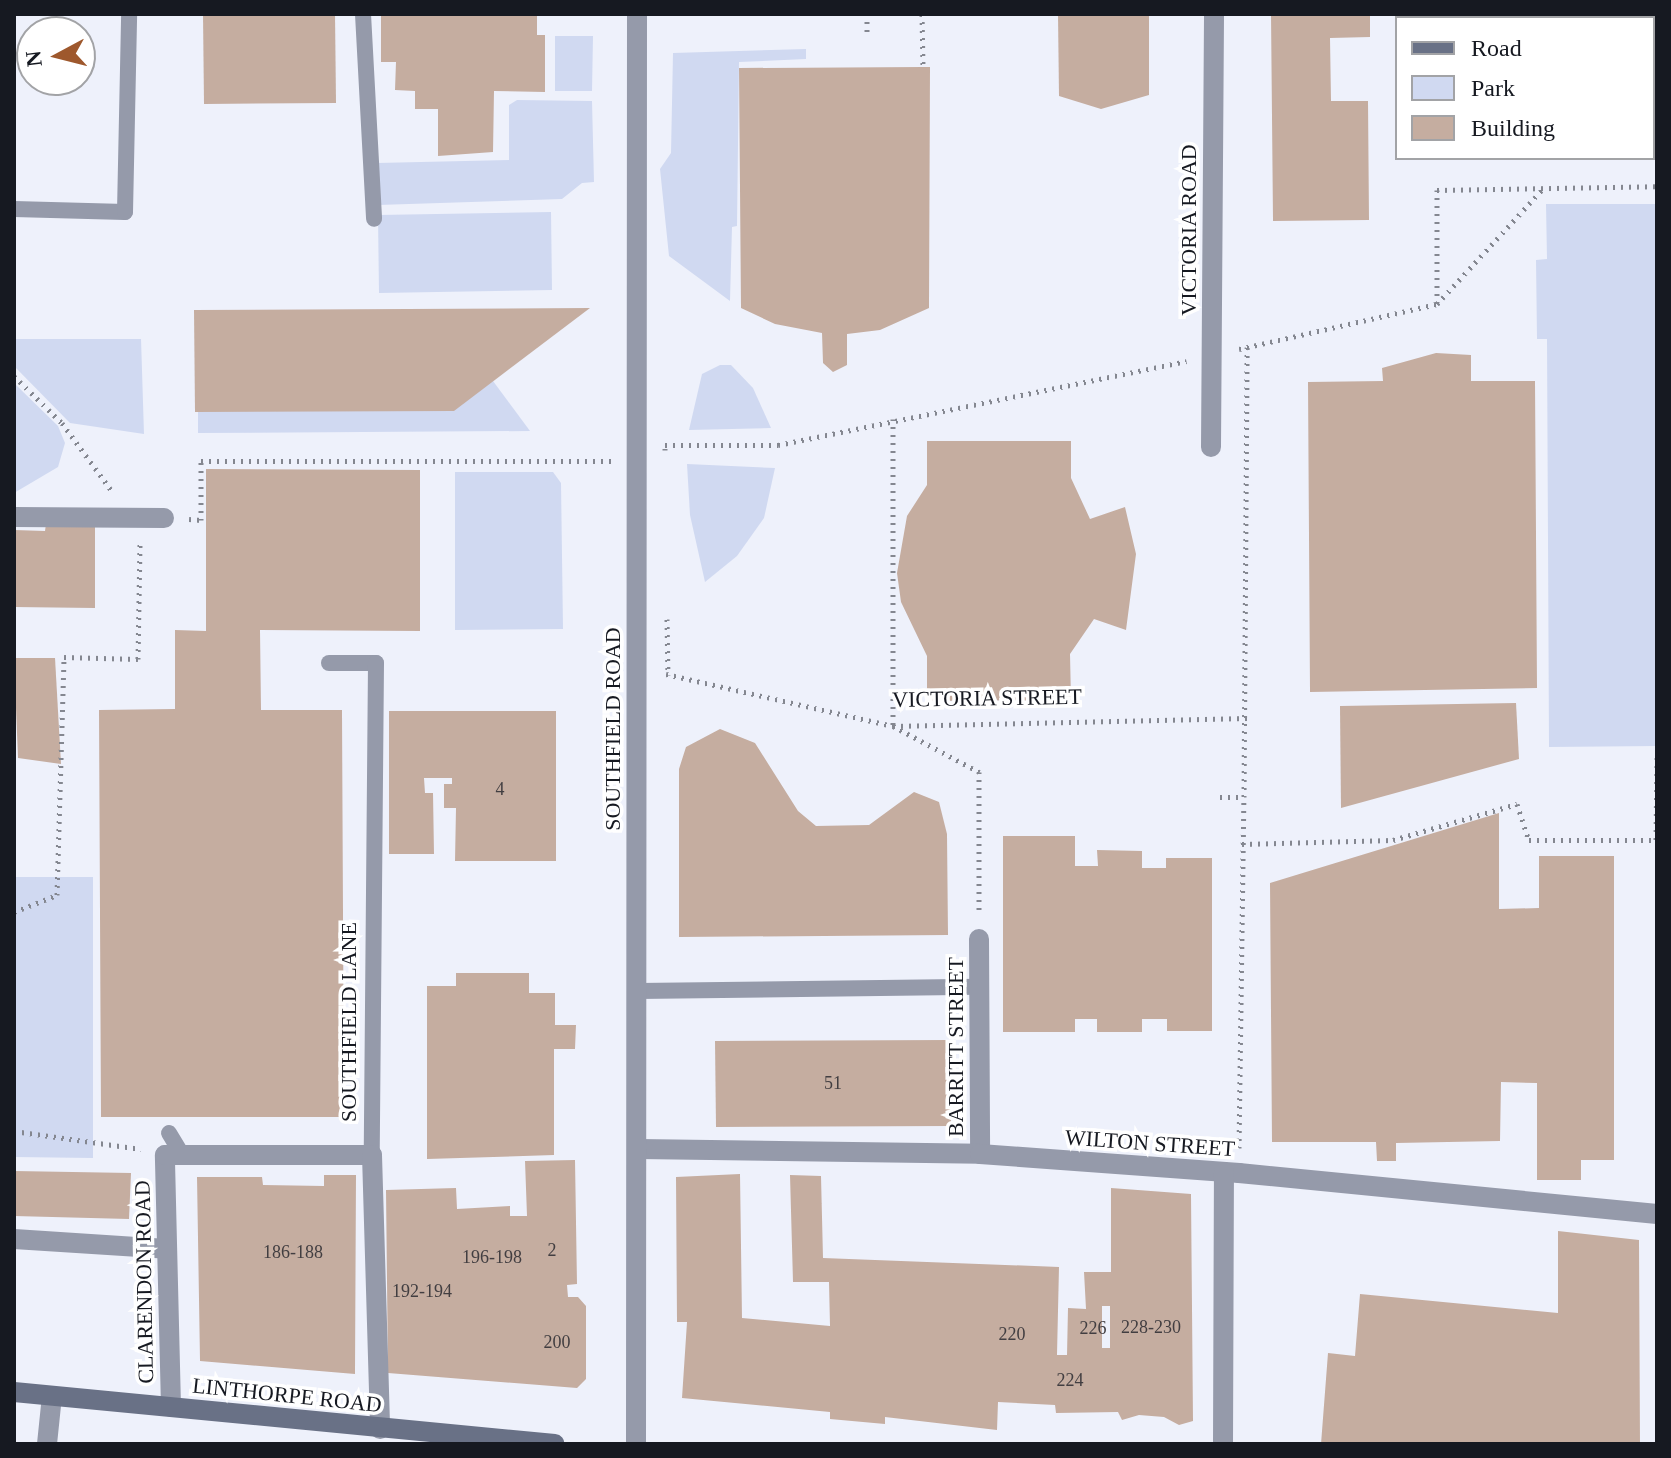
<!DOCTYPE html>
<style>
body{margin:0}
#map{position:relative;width:1671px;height:1458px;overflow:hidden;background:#eef1fb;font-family:"Times New Roman",serif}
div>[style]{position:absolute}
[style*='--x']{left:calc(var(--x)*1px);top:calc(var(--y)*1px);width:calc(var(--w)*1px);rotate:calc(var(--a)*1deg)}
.green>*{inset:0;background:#d0d9f1}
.building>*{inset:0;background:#c5ada0}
.path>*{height:5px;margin-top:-2.5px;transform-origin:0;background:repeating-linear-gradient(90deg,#848790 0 2px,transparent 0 8px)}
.lane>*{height:16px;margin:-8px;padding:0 8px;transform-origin:8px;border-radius:8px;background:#959aaa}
.street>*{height:20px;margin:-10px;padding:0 10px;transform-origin:10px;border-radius:10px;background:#959aaa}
.secondary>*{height:20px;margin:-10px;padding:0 10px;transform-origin:10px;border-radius:10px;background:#697186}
span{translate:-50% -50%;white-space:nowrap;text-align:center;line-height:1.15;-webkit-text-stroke:7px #fff;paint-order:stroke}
.number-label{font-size:18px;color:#423e41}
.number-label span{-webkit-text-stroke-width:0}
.street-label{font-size:22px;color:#161921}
.frame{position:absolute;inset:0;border:16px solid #161921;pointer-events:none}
.legend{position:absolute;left:1395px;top:16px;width:260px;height:144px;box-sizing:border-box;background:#fff;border:2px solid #a2a3a6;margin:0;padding:10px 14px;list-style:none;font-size:24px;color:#161921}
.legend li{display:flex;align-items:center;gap:16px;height:40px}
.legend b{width:40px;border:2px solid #a2a3a6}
.north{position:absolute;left:16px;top:16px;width:80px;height:80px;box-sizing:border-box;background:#fff;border:2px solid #a2a3a6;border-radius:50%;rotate:263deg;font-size:22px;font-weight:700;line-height:32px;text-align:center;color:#161921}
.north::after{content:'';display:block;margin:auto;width:28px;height:36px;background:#9e582d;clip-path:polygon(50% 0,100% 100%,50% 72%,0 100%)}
</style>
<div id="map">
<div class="green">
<div style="clip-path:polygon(555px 36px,593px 36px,592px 91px,555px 91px)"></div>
<div style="clip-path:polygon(806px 49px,806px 59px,739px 62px,737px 226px,732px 227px,730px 301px,669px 256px,660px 169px,671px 153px,673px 53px)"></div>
<div style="clip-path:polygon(517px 100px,592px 101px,594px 182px,582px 183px,562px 199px,378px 205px,377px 163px,509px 160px,509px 105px)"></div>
<div style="clip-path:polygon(1546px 204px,1657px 204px,1657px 746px,1549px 747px,1547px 339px,1537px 339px,1536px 260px,1547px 259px)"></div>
<div style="clip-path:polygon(551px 212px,552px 290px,379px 293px,378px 215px)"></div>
<div style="clip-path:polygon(14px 339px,141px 339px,144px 434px,70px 423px,14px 366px)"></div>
<div style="clip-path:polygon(720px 365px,731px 365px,753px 388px,771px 428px,689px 430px,702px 374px)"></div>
<div style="clip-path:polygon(493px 381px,530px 431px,198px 433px,198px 412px)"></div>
<div style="clip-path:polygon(14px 383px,58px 426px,65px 443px,58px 467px,14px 493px)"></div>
<div style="clip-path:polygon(687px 464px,775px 468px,764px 518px,737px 556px,705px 582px,690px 515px)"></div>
<div style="clip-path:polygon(455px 472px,553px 472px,561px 483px,563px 629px,455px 630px)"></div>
<div style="clip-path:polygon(14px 877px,93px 877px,93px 1158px,14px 1157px)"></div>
</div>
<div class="building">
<div style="clip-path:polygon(203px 14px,335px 14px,336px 103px,204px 104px)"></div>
<div style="clip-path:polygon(381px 14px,537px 14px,537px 35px,545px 35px,545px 92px,494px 91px,493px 152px,438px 156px,438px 109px,415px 109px,415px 91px,395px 90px,396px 62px,381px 62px)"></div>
<div style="clip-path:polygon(1058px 14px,1149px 14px,1149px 95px,1101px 109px,1059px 96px)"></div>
<div style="clip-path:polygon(1271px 14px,1370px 14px,1370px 37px,1330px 38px,1331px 101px,1368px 101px,1369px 220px,1273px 221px)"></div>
<div style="clip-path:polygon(923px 67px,930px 67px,929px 308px,880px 330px,847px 334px,847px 365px,833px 372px,823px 363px,822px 333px,775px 324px,741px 308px,739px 68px)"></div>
<div style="clip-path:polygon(590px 308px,454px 411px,195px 412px,194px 310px)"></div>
<div style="clip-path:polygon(1436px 353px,1471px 355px,1471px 381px,1535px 381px,1537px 688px,1310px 692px,1308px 382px,1383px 381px,1382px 368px)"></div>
<div style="clip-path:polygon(927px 441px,1071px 441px,1071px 478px,1090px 519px,1125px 507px,1136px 554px,1126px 630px,1094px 619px,1070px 654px,1071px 700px,927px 701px,927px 656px,901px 602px,897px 573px,907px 516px,927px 485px)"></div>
<div style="clip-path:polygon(206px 469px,420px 470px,420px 631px,260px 630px,261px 710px,342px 710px,344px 1117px,101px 1117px,99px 710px,175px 709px,175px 630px,206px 631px)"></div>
<div style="clip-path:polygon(46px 524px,95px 526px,95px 608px,14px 607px,14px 530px,45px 531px)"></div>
<div style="clip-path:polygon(14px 658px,55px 658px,61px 764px,18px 758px)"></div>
<div style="clip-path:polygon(1516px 703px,1519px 759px,1341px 808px,1340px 706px)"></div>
<div style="clip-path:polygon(389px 711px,556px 711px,556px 861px,455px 861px,456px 808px,444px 808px,444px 784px,452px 784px,452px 778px,424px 778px,425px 793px,433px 793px,434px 854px,389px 854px)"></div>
<div style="clip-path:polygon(720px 729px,755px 743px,798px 811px,816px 826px,869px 825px,914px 792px,939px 802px,947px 834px,948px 935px,679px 937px,679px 769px,686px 747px)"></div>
<div style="clip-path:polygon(1499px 813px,1499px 909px,1539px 908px,1539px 856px,1614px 856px,1614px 1160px,1581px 1160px,1581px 1180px,1537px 1180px,1537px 1083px,1501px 1082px,1500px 1141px,1396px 1143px,1396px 1161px,1377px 1161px,1376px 1142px,1272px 1142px,1270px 883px)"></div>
<div style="clip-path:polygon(1003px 836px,1075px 836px,1075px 866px,1098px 866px,1097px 850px,1142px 851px,1142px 868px,1166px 868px,1166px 858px,1212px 858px,1212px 1031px,1167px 1031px,1167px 1019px,1142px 1019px,1142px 1032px,1097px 1032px,1097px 1019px,1075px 1019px,1075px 1032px,1003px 1032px)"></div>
<div style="clip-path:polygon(456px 973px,529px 973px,529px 993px,555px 993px,555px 1025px,576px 1025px,575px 1049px,554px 1049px,554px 1155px,427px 1159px,427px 986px,456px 986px)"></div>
<div style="clip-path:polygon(950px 1040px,951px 1126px,716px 1127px,715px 1041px)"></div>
<div style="clip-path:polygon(575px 1160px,577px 1284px,567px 1285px,568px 1297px,578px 1297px,586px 1306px,586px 1379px,577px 1388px,388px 1373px,386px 1190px,456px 1188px,457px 1209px,510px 1206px,510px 1216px,527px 1216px,525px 1161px)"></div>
<div style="clip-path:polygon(14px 1171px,131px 1173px,129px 1219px,14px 1216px)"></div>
<div style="clip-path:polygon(evenodd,740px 1174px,742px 1318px,830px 1326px,829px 1282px,793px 1282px,790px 1175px,821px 1176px,823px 1258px,1059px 1267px,1057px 1355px,1067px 1355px,1068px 1308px,1086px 1309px,1084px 1272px,1111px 1272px,1111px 1188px,1191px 1194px,1193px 1421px,1179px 1425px,1164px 1417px,1139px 1415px,1122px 1420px,1118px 1412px,1056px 1413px,1055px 1405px,998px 1402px,997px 1430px,885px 1417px,885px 1424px,830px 1419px,830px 1412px,682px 1398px,687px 1322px,677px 1322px,676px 1177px,740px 1174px,1102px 1306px,1110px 1306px,1110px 1348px,1102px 1348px,1102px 1306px)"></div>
<div style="clip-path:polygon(324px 1175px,356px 1175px,355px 1374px,200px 1361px,197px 1177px,262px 1177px,263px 1185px,324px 1186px)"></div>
<div style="clip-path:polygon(1558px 1231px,1639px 1240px,1640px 1444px,1321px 1444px,1328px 1353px,1355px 1356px,1360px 1294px,1558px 1313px)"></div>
</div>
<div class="path">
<div style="--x:867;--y:14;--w:21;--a:90"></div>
<div style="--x:922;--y:14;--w:53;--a:88.9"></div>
<div style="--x:1437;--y:303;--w:113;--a:-90"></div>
<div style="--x:1437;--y:190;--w:220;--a:-1"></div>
<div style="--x:1239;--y:349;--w:203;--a:-12.8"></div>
<div style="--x:1437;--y:304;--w:155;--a:-47.4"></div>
<div style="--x:14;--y:376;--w:67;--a:44.4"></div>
<div style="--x:62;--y:423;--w:84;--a:53.7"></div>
<div style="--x:893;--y:419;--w:307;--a:90"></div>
<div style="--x:893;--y:726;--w:98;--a:28.1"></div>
<div style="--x:979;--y:772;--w:142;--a:90"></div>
<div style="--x:665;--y:450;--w:5;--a:-90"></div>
<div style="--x:665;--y:445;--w:113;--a:0"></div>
<div style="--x:778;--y:445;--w:417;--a:-11.6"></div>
<div style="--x:189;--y:519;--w:12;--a:5"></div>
<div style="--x:201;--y:520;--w:59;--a:-90"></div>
<div style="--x:201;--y:461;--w:411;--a:0"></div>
<div style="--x:667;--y:619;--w:56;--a:89"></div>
<div style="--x:666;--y:674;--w:233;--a:12.9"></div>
<div style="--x:893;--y:726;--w:355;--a:-1.3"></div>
<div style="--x:1220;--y:797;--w:24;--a:0"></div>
<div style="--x:1244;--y:797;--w:450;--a:-89.6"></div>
<div style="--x:1242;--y:844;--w:151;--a:-1.5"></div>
<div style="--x:1393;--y:840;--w:129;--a:-16.2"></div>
<div style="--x:1517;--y:804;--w:38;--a:72"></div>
<div style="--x:1529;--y:840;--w:127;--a:0"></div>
<div style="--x:1656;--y:840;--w:83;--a:-89.3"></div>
<div style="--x:14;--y:912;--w:46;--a:-21.6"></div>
<div style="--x:57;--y:895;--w:238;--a:-88.3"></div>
<div style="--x:64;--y:657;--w:74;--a:1.5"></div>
<div style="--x:138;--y:659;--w:118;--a:-89"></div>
<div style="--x:14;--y:1131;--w:128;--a:8.1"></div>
<div style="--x:1239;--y:1148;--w:351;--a:-89.2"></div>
</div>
<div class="lane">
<div style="--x:363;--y:14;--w:205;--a:86.9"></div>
<div style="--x:14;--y:209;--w:111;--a:1.5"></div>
<div style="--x:125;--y:212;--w:198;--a:-88.8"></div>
<div style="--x:329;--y:663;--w:47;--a:0"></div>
<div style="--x:376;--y:663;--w:492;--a:90.5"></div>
<div style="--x:638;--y:991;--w:341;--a:-0.7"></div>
<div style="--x:169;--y:1133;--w:27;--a:59"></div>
</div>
<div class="street">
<div style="--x:1211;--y:447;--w:433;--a:-89.6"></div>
<div style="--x:14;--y:517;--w:150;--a:0.4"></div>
<div style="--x:979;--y:939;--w:215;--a:89.7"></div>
<div style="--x:639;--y:1149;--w:341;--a:0.8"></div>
<div style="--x:980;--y:1154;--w:260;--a:4.2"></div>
<div style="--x:1239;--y:1173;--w:420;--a:5.6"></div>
<div style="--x:14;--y:1239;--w:153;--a:3.7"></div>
<div style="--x:171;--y:1407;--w:252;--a:-91.4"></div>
<div style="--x:165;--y:1155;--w:207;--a:0"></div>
<div style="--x:372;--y:1155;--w:274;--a:88.3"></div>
<div style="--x:47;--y:1444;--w:48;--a:-84.1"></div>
<div style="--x:636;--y:1444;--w:1430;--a:-89.96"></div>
<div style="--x:1223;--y:1444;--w:272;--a:-89.8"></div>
</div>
<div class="secondary">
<div style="--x:14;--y:1392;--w:543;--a:5.49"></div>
</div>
<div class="number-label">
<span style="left:500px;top:789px">4</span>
<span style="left:833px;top:1083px">51</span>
<span style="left:552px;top:1250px">2</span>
<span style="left:293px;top:1252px">186-188</span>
<span style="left:492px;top:1257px">196-198</span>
<span style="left:422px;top:1291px">192-194</span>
<span style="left:1151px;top:1327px">228-230</span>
<span style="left:1093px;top:1328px">226</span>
<span style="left:1012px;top:1334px">220</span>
<span style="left:557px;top:1342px">200</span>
<span style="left:1070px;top:1380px">224</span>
</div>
<div class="street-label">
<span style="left:1189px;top:230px;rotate:-90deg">VICTORIA ROAD</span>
<span style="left:987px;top:698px;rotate:-1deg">VICTORIA STREET</span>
<span style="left:613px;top:729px;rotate:-90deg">SOUTHFIELD ROAD</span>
<span style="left:349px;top:1022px;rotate:-90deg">SOUTHFIELD LANE</span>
<span style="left:956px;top:1047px;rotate:-90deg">BARRITT STREET</span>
<span style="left:1150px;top:1143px;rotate:4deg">WILTON STREET</span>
<span style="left:144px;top:1282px;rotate:-91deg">CLARENDON ROAD</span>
<span style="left:287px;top:1395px;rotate:6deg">LINTHORPE ROAD</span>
</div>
<div class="frame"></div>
<ul class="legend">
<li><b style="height:10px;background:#697186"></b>Road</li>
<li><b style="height:22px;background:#d0d9f1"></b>Park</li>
<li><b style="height:22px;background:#c5ada0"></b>Building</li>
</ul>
<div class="north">N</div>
</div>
